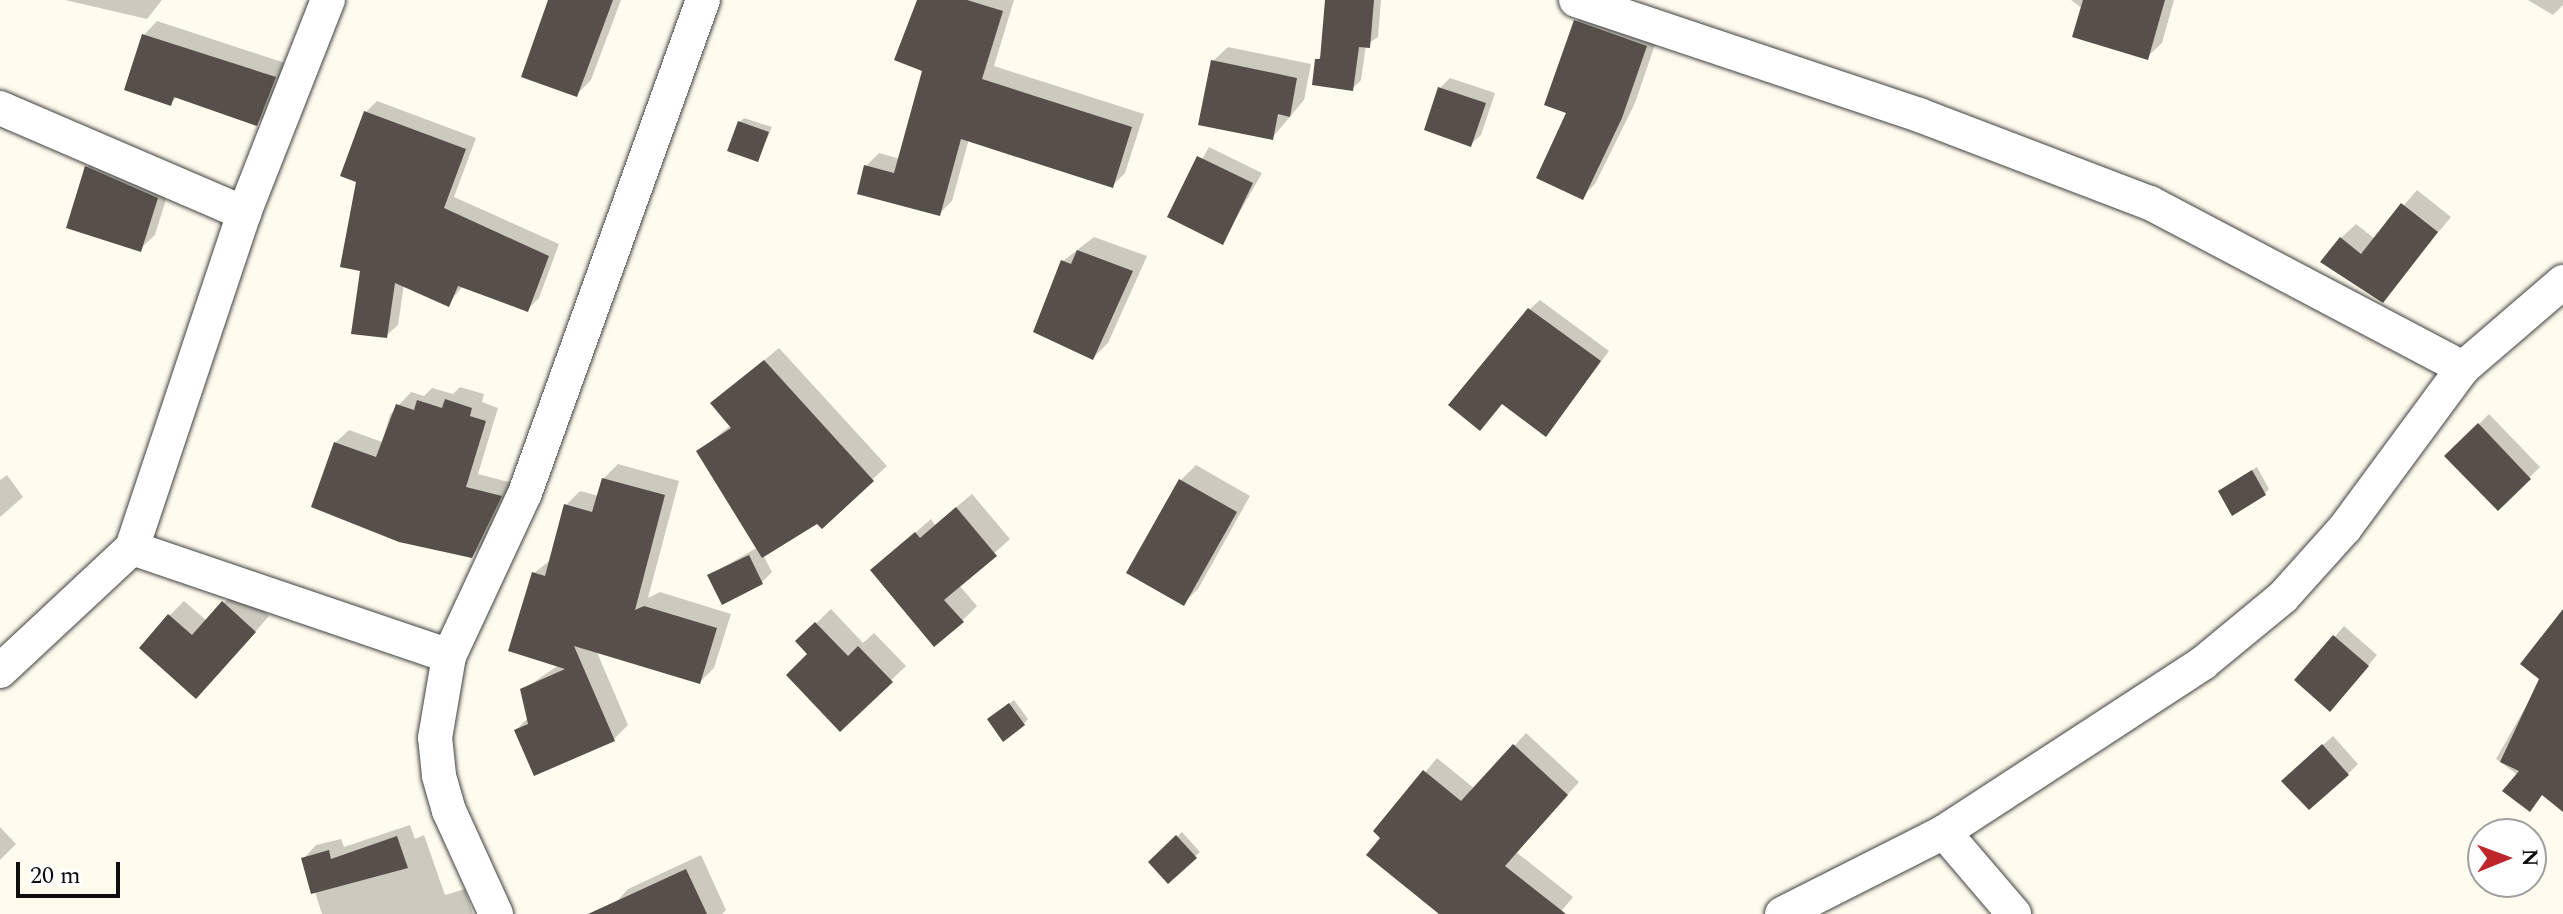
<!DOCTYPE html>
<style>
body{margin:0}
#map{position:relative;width:2563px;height:914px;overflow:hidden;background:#fffcef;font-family:Spectral,serif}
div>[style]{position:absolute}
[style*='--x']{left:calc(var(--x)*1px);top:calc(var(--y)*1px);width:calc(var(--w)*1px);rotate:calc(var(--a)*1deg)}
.shadow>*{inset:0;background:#0003}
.building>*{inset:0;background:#57504a}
.roads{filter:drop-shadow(0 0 2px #414141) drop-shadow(0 0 2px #414141)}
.street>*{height:34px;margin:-17px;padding:0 17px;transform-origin:17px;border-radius:17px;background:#fff}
span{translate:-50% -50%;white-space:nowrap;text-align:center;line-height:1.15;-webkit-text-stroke:8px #fff;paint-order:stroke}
.north{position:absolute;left:2467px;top:818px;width:80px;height:80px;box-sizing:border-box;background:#fff;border:2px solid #9f9f9f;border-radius:50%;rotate:89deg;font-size:22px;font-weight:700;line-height:32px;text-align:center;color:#0e0e0e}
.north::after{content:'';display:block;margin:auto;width:28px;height:36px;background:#bf262a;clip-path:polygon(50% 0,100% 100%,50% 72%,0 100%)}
.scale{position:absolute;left:16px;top:862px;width:104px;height:36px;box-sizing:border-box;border:4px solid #0e0e0e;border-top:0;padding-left:10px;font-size:24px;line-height:28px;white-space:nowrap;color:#0e0e0e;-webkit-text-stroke:6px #fff;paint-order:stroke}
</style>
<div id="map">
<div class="shadow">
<div style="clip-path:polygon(65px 0,162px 0,147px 19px)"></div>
<div style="clip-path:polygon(551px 0,621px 0,591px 80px,577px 94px)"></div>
<div style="clip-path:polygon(919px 0,1014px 0,994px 66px,1144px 114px,1125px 173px,1112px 186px,969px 139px,952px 201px,939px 214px,866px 166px,879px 153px,900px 159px,925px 70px)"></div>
<div style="clip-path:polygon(1327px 0,1381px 0,1378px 37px,1366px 45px,1361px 80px,1352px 89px,1317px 60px,1323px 54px)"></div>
<div style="clip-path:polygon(2071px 0,2174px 0,2162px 43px,2147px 57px)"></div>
<div style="clip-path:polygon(2528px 0,2563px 0,2563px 5px,2553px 15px)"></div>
<div style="clip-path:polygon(1589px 8px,1659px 33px,1635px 103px,1595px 184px,1582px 197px,1569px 112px,1576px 22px)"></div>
<div style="clip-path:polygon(157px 21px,288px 64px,270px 111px,256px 124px,178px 96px,171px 103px,144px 35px)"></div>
<div style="clip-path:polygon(1228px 47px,1311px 64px,1304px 100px,1272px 138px,1213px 61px)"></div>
<div style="clip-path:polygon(1450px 78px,1495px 93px,1481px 135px,1471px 144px,1440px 88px)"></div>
<div style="clip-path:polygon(377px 101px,476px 138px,454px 197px,559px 244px,539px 298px,528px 309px,463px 286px,448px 304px,404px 284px,398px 325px,386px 336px,362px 269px,358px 181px,365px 113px)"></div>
<div style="clip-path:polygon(744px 118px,772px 127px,758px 160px,740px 122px)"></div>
<div style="clip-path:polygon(1209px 147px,1262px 173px,1222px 243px,1169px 216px)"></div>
<div style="clip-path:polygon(101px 153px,171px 183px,155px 235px,140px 249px,87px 167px)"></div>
<div style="clip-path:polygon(2417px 190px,2451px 217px,2382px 300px,2341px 238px,2356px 224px,2375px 239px)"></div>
<div style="clip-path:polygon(1094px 237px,1147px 256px,1108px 343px,1093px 358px,1063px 261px)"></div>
<div style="clip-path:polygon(1540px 300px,1609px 351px,1555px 424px,1530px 309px)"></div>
<div style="clip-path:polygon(779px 348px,887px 466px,822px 526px,817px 521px,763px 555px,772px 572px,762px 582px,710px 575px,758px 547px,699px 451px,731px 425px,713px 403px)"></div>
<div style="clip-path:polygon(460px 387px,484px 394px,482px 402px,498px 408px,478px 474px,513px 483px,485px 543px,472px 556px,335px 443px,349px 430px,382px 442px,390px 415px,411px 392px,424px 396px,432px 388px,453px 394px)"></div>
<div style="clip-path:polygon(2489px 414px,2540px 467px,2498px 509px,2447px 456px)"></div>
<div style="clip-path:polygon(618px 464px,679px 481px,648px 598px,660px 592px,731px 614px,714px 668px,700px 682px,596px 650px,628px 725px,614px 739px,516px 730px,528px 718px,522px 690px,559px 665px,534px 573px,552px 559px,566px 505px,580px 491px,599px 496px,603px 479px)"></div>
<div style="clip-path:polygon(1196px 465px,1250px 496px,1198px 589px,1184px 603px,1129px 573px,1181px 480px)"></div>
<div style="clip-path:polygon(2257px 467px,2269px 489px,2265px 493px,2225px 487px)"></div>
<div style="clip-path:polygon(7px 475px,23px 497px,0 517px,0 480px)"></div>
<div style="clip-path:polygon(972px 494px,1010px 539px,959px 585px,977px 606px,962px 621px,873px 570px,931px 519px,935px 525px)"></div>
<div style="clip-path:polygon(238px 588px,269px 616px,211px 682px,169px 616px,184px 601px,207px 621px)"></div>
<div style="clip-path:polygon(831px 609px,863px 643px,874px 633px,906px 666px,840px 729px,810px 654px,798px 641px)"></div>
<div style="clip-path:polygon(2563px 613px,2563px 805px,2543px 794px,2530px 809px,2518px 775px,2496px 759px,2542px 678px)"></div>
<div style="clip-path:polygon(2344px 626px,2377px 655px,2340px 699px,2297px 680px)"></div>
<div style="clip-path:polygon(1014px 700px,1028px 719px,1024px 724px,994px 715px)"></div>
<div style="clip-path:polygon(1526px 733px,1579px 782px,1516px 852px,1573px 897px,1559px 914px,1441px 914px,1376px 831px,1437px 758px,1475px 789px)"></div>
<div style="clip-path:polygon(2333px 736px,2358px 764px,2348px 774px,2294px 771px)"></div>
<div style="clip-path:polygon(410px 825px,415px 839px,424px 835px,445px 895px,465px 889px,473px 914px,322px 914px,304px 858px,316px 845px,341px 839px,344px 847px)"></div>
<div style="clip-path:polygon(0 827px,16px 844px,0 860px)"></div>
<div style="clip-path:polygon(1182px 832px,1200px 852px,1168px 882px,1151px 862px)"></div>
<div style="clip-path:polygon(701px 855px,726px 910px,722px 914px,619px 914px,614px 904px,628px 889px)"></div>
</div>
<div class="building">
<div style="clip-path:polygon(548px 0,613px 0,577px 97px,521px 77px)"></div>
<div style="clip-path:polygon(917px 0,967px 0,1003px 11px,982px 79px,1132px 127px,1113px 188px,961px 139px,940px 216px,857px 194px,864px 165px,894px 173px,922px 71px,894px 60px)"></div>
<div style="clip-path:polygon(1325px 0,1374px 0,1370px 48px,1359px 47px,1353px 91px,1312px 85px,1315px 59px,1320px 59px)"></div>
<div style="clip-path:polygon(2083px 0,2165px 0,2148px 60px,2072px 37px)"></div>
<div style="clip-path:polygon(1574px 20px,1647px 46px,1622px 118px,1583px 200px,1536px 178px,1566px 113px,1544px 105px)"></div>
<div style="clip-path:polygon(142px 34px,276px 77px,257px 126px,174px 97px,171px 106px,124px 90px)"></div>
<div style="clip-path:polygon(1211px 60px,1297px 78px,1290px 117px,1278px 114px,1273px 140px,1198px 125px)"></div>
<div style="clip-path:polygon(1438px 87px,1486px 103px,1471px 147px,1424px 130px)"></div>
<div style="clip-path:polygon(364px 111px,466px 149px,444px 208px,549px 256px,528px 312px,458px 286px,449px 307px,395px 283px,387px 338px,351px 334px,360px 271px,340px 267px,356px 182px,340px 176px)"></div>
<div style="clip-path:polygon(738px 121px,769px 132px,758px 162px,727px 151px)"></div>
<div style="clip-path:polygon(1197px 156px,1253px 183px,1223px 245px,1167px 217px)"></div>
<div style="clip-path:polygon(85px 166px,158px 198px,141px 252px,66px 228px)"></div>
<div style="clip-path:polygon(2401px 203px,2438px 232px,2383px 303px,2320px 262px,2340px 237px,2361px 254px)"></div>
<div style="clip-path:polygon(1077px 250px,1133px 271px,1093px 360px,1033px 332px,1061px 260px,1071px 264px)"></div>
<div style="clip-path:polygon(1528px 308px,1601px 361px,1546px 437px,1502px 404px,1480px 431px,1448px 405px)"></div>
<div style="clip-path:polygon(764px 360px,874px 481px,822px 529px,817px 524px,762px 558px,696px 451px,731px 428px,710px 403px)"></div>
<div style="clip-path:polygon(445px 399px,472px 408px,470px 416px,486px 421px,466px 487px,502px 496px,472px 558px,399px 542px,311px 507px,334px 442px,376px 457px,396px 404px,414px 410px,417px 400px,442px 408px)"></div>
<div style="clip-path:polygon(2478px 423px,2531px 479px,2498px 511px,2444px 456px)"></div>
<div style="clip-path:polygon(2252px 470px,2266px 495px,2232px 516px,2218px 491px)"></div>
<div style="clip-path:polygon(602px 478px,665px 495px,635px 610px,644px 606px,717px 628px,700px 684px,574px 646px,615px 741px,534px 776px,514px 730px,528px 724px,520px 689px,565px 669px,508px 651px,532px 572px,545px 576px,564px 504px,592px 512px)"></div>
<div style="clip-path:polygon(1179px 479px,1237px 512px,1184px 606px,1126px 573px)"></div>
<div style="clip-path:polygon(956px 507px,997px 556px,944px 600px,964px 622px,934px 647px,870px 570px,915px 532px,920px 538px)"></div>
<div style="clip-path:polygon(749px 555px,763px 584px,722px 605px,707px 575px)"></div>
<div style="clip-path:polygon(222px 601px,256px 632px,196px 699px,139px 648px,168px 614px,192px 635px)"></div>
<div style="clip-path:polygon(2563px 609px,2563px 812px,2542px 795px,2530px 812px,2502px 791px,2519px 771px,2500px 762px,2539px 679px,2520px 664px)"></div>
<div style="clip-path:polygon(815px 622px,848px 656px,858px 646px,893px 682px,840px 732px,786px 675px,807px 654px,795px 641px)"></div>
<div style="clip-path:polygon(2333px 635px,2369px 666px,2330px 712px,2294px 680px)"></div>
<div style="clip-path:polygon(1009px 703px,1025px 725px,1003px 742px,987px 719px)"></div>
<div style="clip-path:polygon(1513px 744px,1568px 795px,1505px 866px,1566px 914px,1439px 914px,1366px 855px,1380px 838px,1373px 831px,1423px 770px,1461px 801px)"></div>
<div style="clip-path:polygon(2322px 744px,2349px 775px,2309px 810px,2281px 781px)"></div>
<div style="clip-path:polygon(1176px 835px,1197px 858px,1168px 884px,1148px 862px)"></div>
<div style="clip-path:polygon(397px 836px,408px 868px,311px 894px,301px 858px,329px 850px,331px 859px)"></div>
<div style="clip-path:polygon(686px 869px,707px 914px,588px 914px)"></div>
</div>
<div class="roads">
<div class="street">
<div style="--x:1576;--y:0;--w:362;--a:18.5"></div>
<div style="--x:1919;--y:115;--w:247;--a:20.9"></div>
<div style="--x:2150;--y:203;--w:354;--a:27.8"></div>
<div style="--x:0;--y:108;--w:266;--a:23.3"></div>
<div style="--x:132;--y:548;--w:335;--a:18.8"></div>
<div style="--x:0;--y:671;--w:180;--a:-43"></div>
<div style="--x:132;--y:548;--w:353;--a:-71.5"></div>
<div style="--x:244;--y:213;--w:229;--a:-68.5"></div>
<div style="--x:1944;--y:832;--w:108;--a:49.5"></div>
<div style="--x:496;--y:914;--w:113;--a:-114.5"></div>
<div style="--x:449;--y:811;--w:37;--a:-106"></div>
<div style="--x:439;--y:775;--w:37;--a:-96"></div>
<div style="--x:435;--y:738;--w:83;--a:-80.3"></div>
<div style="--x:449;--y:656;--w:180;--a:-65"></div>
<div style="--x:525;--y:493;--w:524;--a:-70.15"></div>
<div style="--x:1782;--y:914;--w:182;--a:-26.8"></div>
<div style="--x:1944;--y:832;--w:309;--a:-33.1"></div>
<div style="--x:2203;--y:663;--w:104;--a:-39.5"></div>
<div style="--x:2283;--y:597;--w:93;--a:-48.1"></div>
<div style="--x:2345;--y:528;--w:199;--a:-53.6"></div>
<div style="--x:2463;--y:368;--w:132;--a:-40.7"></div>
</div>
</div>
<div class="north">N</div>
<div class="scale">20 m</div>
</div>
